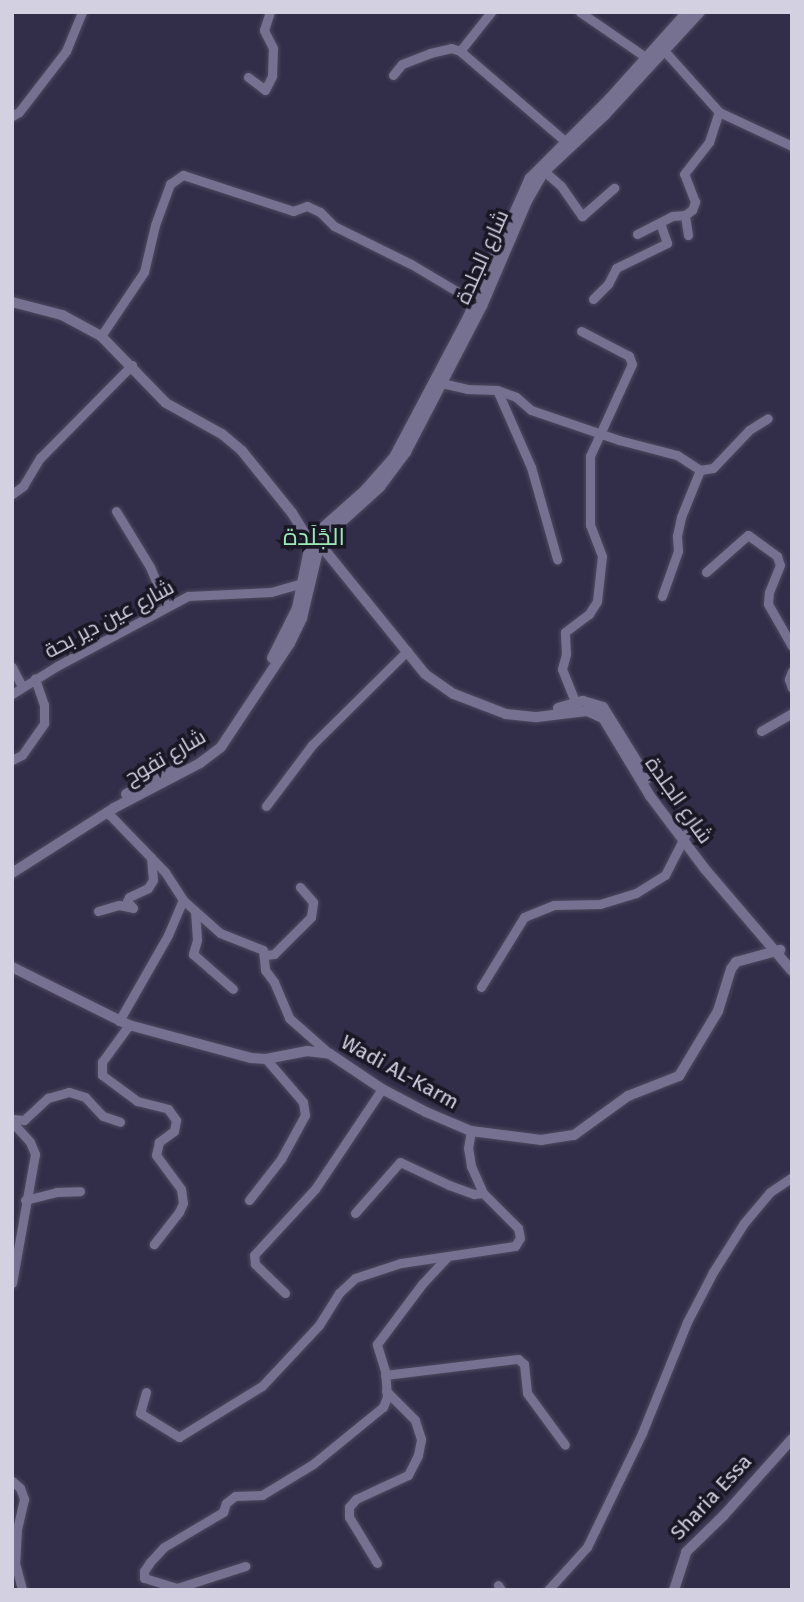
<!DOCTYPE html>
<meta charset="utf-8">
<style>
body{margin:0}
#map{position:relative;width:804px;height:1602px;overflow:hidden;background:#322d48;font-family:"Fira Sans",Cairo,sans-serif}
div>[style]{position:absolute}
[style*='--x']{left:calc(var(--x)*1px);top:calc(var(--y)*1px);width:calc(var(--w)*1px);rotate:calc(var(--a)*1deg)}
.roads{filter:drop-shadow(0 0 2px #4e4960) drop-shadow(0 0 2px #4e4960)}
.minor>*{height:9px;margin:-4.5px;padding:0 4.5px;transform-origin:4.5px;border-radius:4.5px;background:#767190}
.tertiary>*{height:10px;margin:-5px;padding:0 5px;transform-origin:5px;border-radius:5px;background:#767190}
span{translate:-50% -50%;white-space:nowrap;text-align:center;line-height:1.15;-webkit-text-stroke:7px #191724;paint-order:stroke}
.street-label{font-size:21px;color:#d2d0e1}
.quarter-label{font-size:24px;color:#9de8b9}
.frame{position:absolute;inset:0;border:14px solid #d2d0e1;pointer-events:none}
</style>
<div id="map">
<div class="roads">
<div class="minor">
<div style="--x:580;--y:12;--w:81;--a:34.5"></div>
<div style="--x:660;--y:46;--w:89;--a:48.2"></div>
<div style="--x:719;--y:112;--w:81;--a:25"></div>
<div style="--x:460;--y:51;--w:50;--a:-51.5"></div>
<div style="--x:393;--y:75;--w:14;--a:-51"></div>
<div style="--x:402;--y:64;--w:30;--a:-21"></div>
<div style="--x:430;--y:53;--w:22;--a:-13"></div>
<div style="--x:451;--y:48;--w:9;--a:18"></div>
<div style="--x:460;--y:51;--w:138;--a:40.6"></div>
<div style="--x:248;--y:77;--w:21;--a:37"></div>
<div style="--x:265;--y:90;--w:16;--a:-63"></div>
<div style="--x:272;--y:76;--w:28;--a:-88"></div>
<div style="--x:273;--y:48;--w:20;--a:-117"></div>
<div style="--x:264;--y:30;--w:19;--a:-72"></div>
<div style="--x:12;--y:116;--w:8;--a:-30"></div>
<div style="--x:19;--y:112;--w:77;--a:-52.4"></div>
<div style="--x:66;--y:51;--w:42;--a:-67.7"></div>
<div style="--x:545;--y:172;--w:21;--a:41"></div>
<div style="--x:561;--y:186;--w:37;--a:55"></div>
<div style="--x:582;--y:216;--w:43;--a:-41.2"></div>
<div style="--x:637;--y:234;--w:39;--a:-27"></div>
<div style="--x:672;--y:216;--w:13;--a:-4"></div>
<div style="--x:688;--y:235;--w:20;--a:-99"></div>
<div style="--x:685;--y:215;--w:9;--a:-36"></div>
<div style="--x:692;--y:210;--w:9;--a:-69"></div>
<div style="--x:695;--y:202;--w:30;--a:-111"></div>
<div style="--x:684;--y:174;--w:41;--a:-52"></div>
<div style="--x:709;--y:142;--w:32;--a:-72"></div>
<div style="--x:593;--y:299;--w:21;--a:-45"></div>
<div style="--x:608;--y:284;--w:18;--a:-63"></div>
<div style="--x:616;--y:268;--w:57;--a:-26.1"></div>
<div style="--x:667;--y:243;--w:21;--a:-109"></div>
<div style="--x:101;--y:336;--w:77;--a:-56.1"></div>
<div style="--x:144;--y:272;--w:48;--a:-76.8"></div>
<div style="--x:155;--y:225;--w:44;--a:-69.9"></div>
<div style="--x:170;--y:184;--w:16;--a:-35"></div>
<div style="--x:183;--y:175;--w:116;--a:18.1"></div>
<div style="--x:293;--y:211;--w:15;--a:-20"></div>
<div style="--x:307;--y:206;--w:14;--a:25"></div>
<div style="--x:320;--y:212;--w:20;--a:45"></div>
<div style="--x:334;--y:226;--w:86;--a:26.3"></div>
<div style="--x:411;--y:264;--w:80;--a:30.7"></div>
<div style="--x:437;--y:382;--w:31;--a:13"></div>
<div style="--x:467;--y:389;--w:30;--a:2"></div>
<div style="--x:497;--y:390;--w:20;--a:20"></div>
<div style="--x:516;--y:397;--w:20;--a:41"></div>
<div style="--x:531;--y:410;--w:93;--a:18.8"></div>
<div style="--x:619;--y:440;--w:60;--a:14.5"></div>
<div style="--x:677;--y:455;--w:27;--a:33"></div>
<div style="--x:700;--y:470;--w:13;--a:-9"></div>
<div style="--x:713;--y:468;--w:52;--a:-46.5"></div>
<div style="--x:749;--y:430;--w:22;--a:-32"></div>
<div style="--x:497;--y:390;--w:84;--a:66.2"></div>
<div style="--x:531;--y:467;--w:96;--a:74.2"></div>
<div style="--x:12;--y:494;--w:14;--a:-36"></div>
<div style="--x:23;--y:486;--w:33;--a:-59"></div>
<div style="--x:40;--y:458;--w:131;--a:-45.3"></div>
<div style="--x:116;--y:511;--w:66;--a:58.7"></div>
<div style="--x:150;--y:567;--w:41;--a:67.2"></div>
<div style="--x:706;--y:572;--w:56;--a:-41.4"></div>
<div style="--x:748;--y:535;--w:36;--a:36"></div>
<div style="--x:777;--y:556;--w:9;--a:72"></div>
<div style="--x:780;--y:565;--w:29;--a:112"></div>
<div style="--x:769;--y:592;--w:12;--a:95"></div>
<div style="--x:768;--y:604;--w:48;--a:60.3"></div>
<div style="--x:662;--y:596;--w:48;--a:-70.4"></div>
<div style="--x:678;--y:551;--w:15;--a:-94"></div>
<div style="--x:677;--y:536;--w:19;--a:-78"></div>
<div style="--x:681;--y:517;--w:51;--a:-68"></div>
<div style="--x:12;--y:667;--w:22;--a:63"></div>
<div style="--x:792;--y:671;--w:9;--a:111"></div>
<div style="--x:789;--y:679;--w:9;--a:72"></div>
<div style="--x:12;--y:694;--w:53;--a:-31.9"></div>
<div style="--x:57;--y:666;--w:149;--a:-28.1"></div>
<div style="--x:188;--y:596;--w:83;--a:-2.8"></div>
<div style="--x:271;--y:592;--w:36;--a:-16"></div>
<div style="--x:578;--y:709;--w:43;--a:-111.8"></div>
<div style="--x:562;--y:669;--w:16;--a:-75"></div>
<div style="--x:566;--y:654;--w:22;--a:-93"></div>
<div style="--x:565;--y:632;--w:30;--a:-37"></div>
<div style="--x:589;--y:614;--w:15;--a:-58"></div>
<div style="--x:597;--y:601;--w:45;--a:-83.7"></div>
<div style="--x:602;--y:556;--w:33;--a:-111"></div>
<div style="--x:590;--y:525;--w:69;--a:-90"></div>
<div style="--x:590;--y:456;--w:101;--a:-65.5"></div>
<div style="--x:632;--y:364;--w:9;--a:-111"></div>
<div style="--x:629;--y:356;--w:54;--a:-152.5"></div>
<div style="--x:761;--y:731;--w:36;--a:-30"></div>
<div style="--x:12;--y:760;--w:11;--a:-27"></div>
<div style="--x:22;--y:755;--w:39;--a:-55"></div>
<div style="--x:44;--y:723;--w:18;--a:-90"></div>
<div style="--x:44;--y:705;--w:28;--a:-109"></div>
<div style="--x:266;--y:806;--w:76;--a:-53"></div>
<div style="--x:312;--y:745;--w:134;--a:-44.7"></div>
<div style="--x:107;--y:812;--w:83;--a:46"></div>
<div style="--x:165;--y:872;--w:33;--a:57"></div>
<div style="--x:183;--y:900;--w:50;--a:41.7"></div>
<div style="--x:220;--y:933;--w:46;--a:21.6"></div>
<div style="--x:263;--y:950;--w:20;--a:84"></div>
<div style="--x:265;--y:970;--w:15;--a:53"></div>
<div style="--x:274;--y:982;--w:39;--a:67"></div>
<div style="--x:289;--y:1018;--w:55;--a:41.3"></div>
<div style="--x:98;--y:911;--w:22;--a:-16"></div>
<div style="--x:119;--y:905;--w:14;--a:12"></div>
<div style="--x:133;--y:908;--w:9;--a:-131"></div>
<div style="--x:127;--y:901;--w:4;--a:-63"></div>
<div style="--x:129;--y:897;--w:21;--a:-25"></div>
<div style="--x:148;--y:888;--w:9;--a:-58"></div>
<div style="--x:153;--y:880;--w:23;--a:-95"></div>
<div style="--x:195;--y:911;--w:29;--a:86"></div>
<div style="--x:197;--y:940;--w:15;--a:106"></div>
<div style="--x:193;--y:954;--w:53;--a:41.2"></div>
<div style="--x:266;--y:955;--w:8;--a:-7"></div>
<div style="--x:274;--y:954;--w:52;--a:-45"></div>
<div style="--x:311;--y:917;--w:15;--a:-82"></div>
<div style="--x:313;--y:902;--w:20;--a:-131"></div>
<div style="--x:481;--y:987;--w:82;--a:-58.4"></div>
<div style="--x:524;--y:917;--w:32;--a:-22"></div>
<div style="--x:554;--y:905;--w:46;--a:-1.2"></div>
<div style="--x:600;--y:904;--w:38;--a:-17"></div>
<div style="--x:636;--y:893;--w:34;--a:-32"></div>
<div style="--x:665;--y:875;--w:46;--a:-62.9"></div>
<div style="--x:119;--y:1021;--w:99;--a:-60.3"></div>
<div style="--x:168;--y:935;--w:38;--a:-67"></div>
<div style="--x:129;--y:1025;--w:46;--a:126.1"></div>
<div style="--x:102;--y:1062;--w:13;--a:90"></div>
<div style="--x:102;--y:1075;--w:44;--a:36.6"></div>
<div style="--x:137;--y:1101;--w:32;--a:14"></div>
<div style="--x:168;--y:1109;--w:14;--a:54"></div>
<div style="--x:176;--y:1120;--w:11;--a:100"></div>
<div style="--x:174;--y:1131;--w:19;--a:144"></div>
<div style="--x:159;--y:1142;--w:13;--a:103"></div>
<div style="--x:156;--y:1155;--w:42;--a:53.7"></div>
<div style="--x:181;--y:1189;--w:14;--a:82"></div>
<div style="--x:183;--y:1203;--w:10;--a:114"></div>
<div style="--x:179;--y:1212;--w:41;--a:128"></div>
<div style="--x:12;--y:1119;--w:12;--a:5"></div>
<div style="--x:24;--y:1120;--w:33;--a:-43"></div>
<div style="--x:48;--y:1098;--w:22;--a:-16"></div>
<div style="--x:69;--y:1092;--w:17;--a:17"></div>
<div style="--x:85;--y:1097;--w:26;--a:47"></div>
<div style="--x:103;--y:1116;--w:18;--a:19"></div>
<div style="--x:12;--y:1122;--w:27;--a:48"></div>
<div style="--x:30;--y:1142;--w:13;--a:67"></div>
<div style="--x:35;--y:1154;--w:131;--a:100.1"></div>
<div style="--x:25;--y:1200;--w:32;--a:-14"></div>
<div style="--x:56;--y:1192;--w:24;--a:-2"></div>
<div style="--x:249;--y:1200;--w:52;--a:-52"></div>
<div style="--x:281;--y:1159;--w:50;--a:-61.4"></div>
<div style="--x:305;--y:1115;--w:13;--a:-99"></div>
<div style="--x:303;--y:1102;--w:57;--a:-130.7"></div>
<div style="--x:355;--y:1213;--w:68;--a:-48.6"></div>
<div style="--x:400;--y:1162;--w:54;--a:25.1"></div>
<div style="--x:449;--y:1185;--w:27;--a:20"></div>
<div style="--x:474;--y:1194;--w:9;--a:-6"></div>
<div style="--x:285;--y:1293;--w:42;--a:-136"></div>
<div style="--x:255;--y:1264;--w:9;--a:-96"></div>
<div style="--x:254;--y:1255;--w:90;--a:-47.3"></div>
<div style="--x:315;--y:1189;--w:120;--a:-56.2"></div>
<div style="--x:385;--y:1375;--w:134;--a:-6.9"></div>
<div style="--x:518;--y:1359;--w:8;--a:40"></div>
<div style="--x:524;--y:1364;--w:29;--a:84"></div>
<div style="--x:527;--y:1393;--w:64;--a:53.8"></div>
<div style="--x:146;--y:1392;--w:22;--a:106"></div>
<div style="--x:140;--y:1413;--w:46;--a:31.6"></div>
<div style="--x:179;--y:1437;--w:97;--a:-31.6"></div>
<div style="--x:262;--y:1386;--w:83;--a:-46.9"></div>
<div style="--x:319;--y:1325;--w:38;--a:-58"></div>
<div style="--x:339;--y:1293;--w:22;--a:-43"></div>
<div style="--x:355;--y:1278;--w:48;--a:-18.1"></div>
<div style="--x:401;--y:1263;--w:115;--a:-8.5"></div>
<div style="--x:515;--y:1246;--w:9;--a:-58"></div>
<div style="--x:520;--y:1238;--w:10;--a:-101"></div>
<div style="--x:518;--y:1228;--w:49;--a:-135"></div>
<div style="--x:483;--y:1193;--w:30;--a:-114"></div>
<div style="--x:471;--y:1166;--w:18;--a:-99"></div>
<div style="--x:468;--y:1148;--w:17;--a:-80"></div>
<div style="--x:12;--y:1481;--w:11;--a:41"></div>
<div style="--x:20;--y:1488;--w:12;--a:70"></div>
<div style="--x:24;--y:1499;--w:31;--a:103"></div>
<div style="--x:17;--y:1529;--w:34;--a:93"></div>
<div style="--x:15;--y:1563;--w:28;--a:75"></div>
<div style="--x:377;--y:1563;--w:54;--a:-121.3"></div>
<div style="--x:349;--y:1517;--w:10;--a:-90"></div>
<div style="--x:349;--y:1507;--w:11;--a:-49"></div>
<div style="--x:356;--y:1499;--w:57;--a:-24.8"></div>
<div style="--x:408;--y:1475;--w:22;--a:-63"></div>
<div style="--x:418;--y:1455;--w:16;--a:-79"></div>
<div style="--x:421;--y:1439;--w:20;--a:-108"></div>
<div style="--x:415;--y:1420;--w:41;--a:-135"></div>
<div style="--x:498;--y:1585;--w:6;--a:59"></div>
<div style="--x:177;--y:1588;--w:34;--a:-163"></div>
<div style="--x:144;--y:1578;--w:7;--a:-90"></div>
<div style="--x:144;--y:1571;--w:11;--a:-56"></div>
<div style="--x:150;--y:1562;--w:21;--a:-47"></div>
<div style="--x:164;--y:1547;--w:69;--a:-30.7"></div>
<div style="--x:223;--y:1512;--w:9;--a:-72"></div>
<div style="--x:226;--y:1503;--w:11;--a:-38"></div>
<div style="--x:235;--y:1496;--w:27;--a:-2"></div>
<div style="--x:262;--y:1495;--w:60;--a:-31.3"></div>
<div style="--x:313;--y:1464;--w:90;--a:-39.2"></div>
<div style="--x:383;--y:1407;--w:11;--a:-68"></div>
<div style="--x:387;--y:1397;--w:26;--a:-94"></div>
<div style="--x:385;--y:1371;--w:28;--a:-107"></div>
<div style="--x:377;--y:1344;--w:75;--a:-53.1"></div>
<div style="--x:422;--y:1284;--w:37;--a:-47"></div>
<div style="--x:174;--y:1589;--w:75;--a:-17.9"></div>
<div style="--x:548;--y:1590;--w:58;--a:-47.8"></div>
<div style="--x:587;--y:1547;--w:127;--a:-64.2"></div>
<div style="--x:642;--y:1433;--w:120;--a:-67.9"></div>
<div style="--x:687;--y:1322;--w:56;--a:-62.5"></div>
<div style="--x:713;--y:1272;--w:58;--a:-57.7"></div>
<div style="--x:744;--y:1223;--w:40;--a:-50"></div>
<div style="--x:770;--y:1192;--w:27;--a:-34"></div>
</div>
<div class="tertiary">
<div style="--x:12;--y:302;--w:52;--a:14.6"></div>
<div style="--x:62;--y:315;--w:44;--a:28.3"></div>
<div style="--x:101;--y:336;--w:93;--a:45.9"></div>
<div style="--x:166;--y:403;--w:64;--a:29"></div>
<div style="--x:222;--y:434;--w:26;--a:40"></div>
<div style="--x:242;--y:451;--w:80;--a:51.1"></div>
<div style="--x:292;--y:513;--w:26;--a:58"></div>
<div style="--x:320;--y:530;--w:60;--a:-41.6"></div>
<div style="--x:365;--y:490;--w:44;--a:-48.7"></div>
<div style="--x:394;--y:457;--w:158;--a:-62.1"></div>
<div style="--x:468;--y:317;--w:152;--a:-66"></div>
<div style="--x:530;--y:178;--w:112;--a:-45"></div>
<div style="--x:609;--y:99;--w:117;--a:-48.1"></div>
<div style="--x:326;--y:536;--w:73;--a:-42.2"></div>
<div style="--x:380;--y:487;--w:44;--a:-53.4"></div>
<div style="--x:406;--y:452;--w:165;--a:-62.5"></div>
<div style="--x:482;--y:306;--w:114;--a:-66.8"></div>
<div style="--x:527;--y:201;--w:32;--a:-60"></div>
<div style="--x:543;--y:173;--w:85;--a:-43.1"></div>
<div style="--x:605;--y:115;--w:140;--a:-47.3"></div>
<div style="--x:323;--y:548;--w:162;--a:51"></div>
<div style="--x:425;--y:674;--w:35;--a:35"></div>
<div style="--x:454;--y:694;--w:56;--a:21"></div>
<div style="--x:506;--y:714;--w:31;--a:6"></div>
<div style="--x:537;--y:717;--w:50;--a:-6.8"></div>
<div style="--x:587;--y:711;--w:17;--a:24"></div>
<div style="--x:603;--y:718;--w:91;--a:58.9"></div>
<div style="--x:650;--y:796;--w:91;--a:53"></div>
<div style="--x:705;--y:869;--w:134;--a:49.5"></div>
<div style="--x:272;--y:658;--w:56;--a:-63.4"></div>
<div style="--x:297;--y:608;--w:60;--a:-78.5"></div>
<div style="--x:558;--y:708;--w:26;--a:-16"></div>
<div style="--x:583;--y:701;--w:21;--a:17"></div>
<div style="--x:603;--y:707;--w:84;--a:58.2"></div>
<div style="--x:126;--y:794;--w:60;--a:-26.6"></div>
<div style="--x:12;--y:873;--w:121;--a:-32.5"></div>
<div style="--x:114;--y:808;--w:97;--a:-27.6"></div>
<div style="--x:200;--y:763;--w:26;--a:-37"></div>
<div style="--x:221;--y:747;--w:125;--a:-56.4"></div>
<div style="--x:290;--y:643;--w:28;--a:-64"></div>
<div style="--x:302;--y:618;--w:69;--a:-76.6"></div>
<div style="--x:12;--y:967;--w:131;--a:26.4"></div>
<div style="--x:129;--y:1025;--w:126;--a:15.1"></div>
<div style="--x:251;--y:1058;--w:15;--a:4"></div>
<div style="--x:266;--y:1059;--w:42;--a:-11"></div>
<div style="--x:307;--y:1051;--w:23;--a:7"></div>
<div style="--x:330;--y:1054;--w:63;--a:33.9"></div>
<div style="--x:382;--y:1089;--w:50;--a:27.6"></div>
<div style="--x:426;--y:1112;--w:49;--a:22.9"></div>
<div style="--x:471;--y:1131;--w:71;--a:7.3"></div>
<div style="--x:541;--y:1140;--w:33;--a:-9"></div>
<div style="--x:574;--y:1135;--w:67;--a:-35.8"></div>
<div style="--x:628;--y:1096;--w:55;--a:-21.4"></div>
<div style="--x:679;--y:1076;--w:76;--a:-59"></div>
<div style="--x:718;--y:1011;--w:44;--a:-72.8"></div>
<div style="--x:731;--y:969;--w:9;--a:-54"></div>
<div style="--x:736;--y:962;--w:46;--a:-15.3"></div>
<div style="--x:674;--y:1590;--w:40;--a:-72"></div>
<div style="--x:686;--y:1552;--w:53;--a:-44.2"></div>
<div style="--x:724;--y:1515;--w:102;--a:-48.2"></div>
</div>
</div>
<div class="street-label">
<span style="left:482px;top:257px;rotate:-66deg">شارع الجلدة</span>
<span style="left:109px;top:619px;rotate:-28deg">شارع عين دير بحة</span>
<span style="left:165px;top:757px;rotate:-30deg">شارع تفوح</span>
<span style="left:679px;top:800px;rotate:55deg">شارع الجلدة</span>
<span style="left:400px;top:1072px;rotate:29deg">Wadi AL-Karm</span>
<span style="left:711px;top:1497px;rotate:-47deg">Sharia Essa</span>
</div>
<div class="quarter-label">
<span style="left:314px;top:538px">الجًلَدة</span>
</div>
<div class="frame"></div>
</div>
